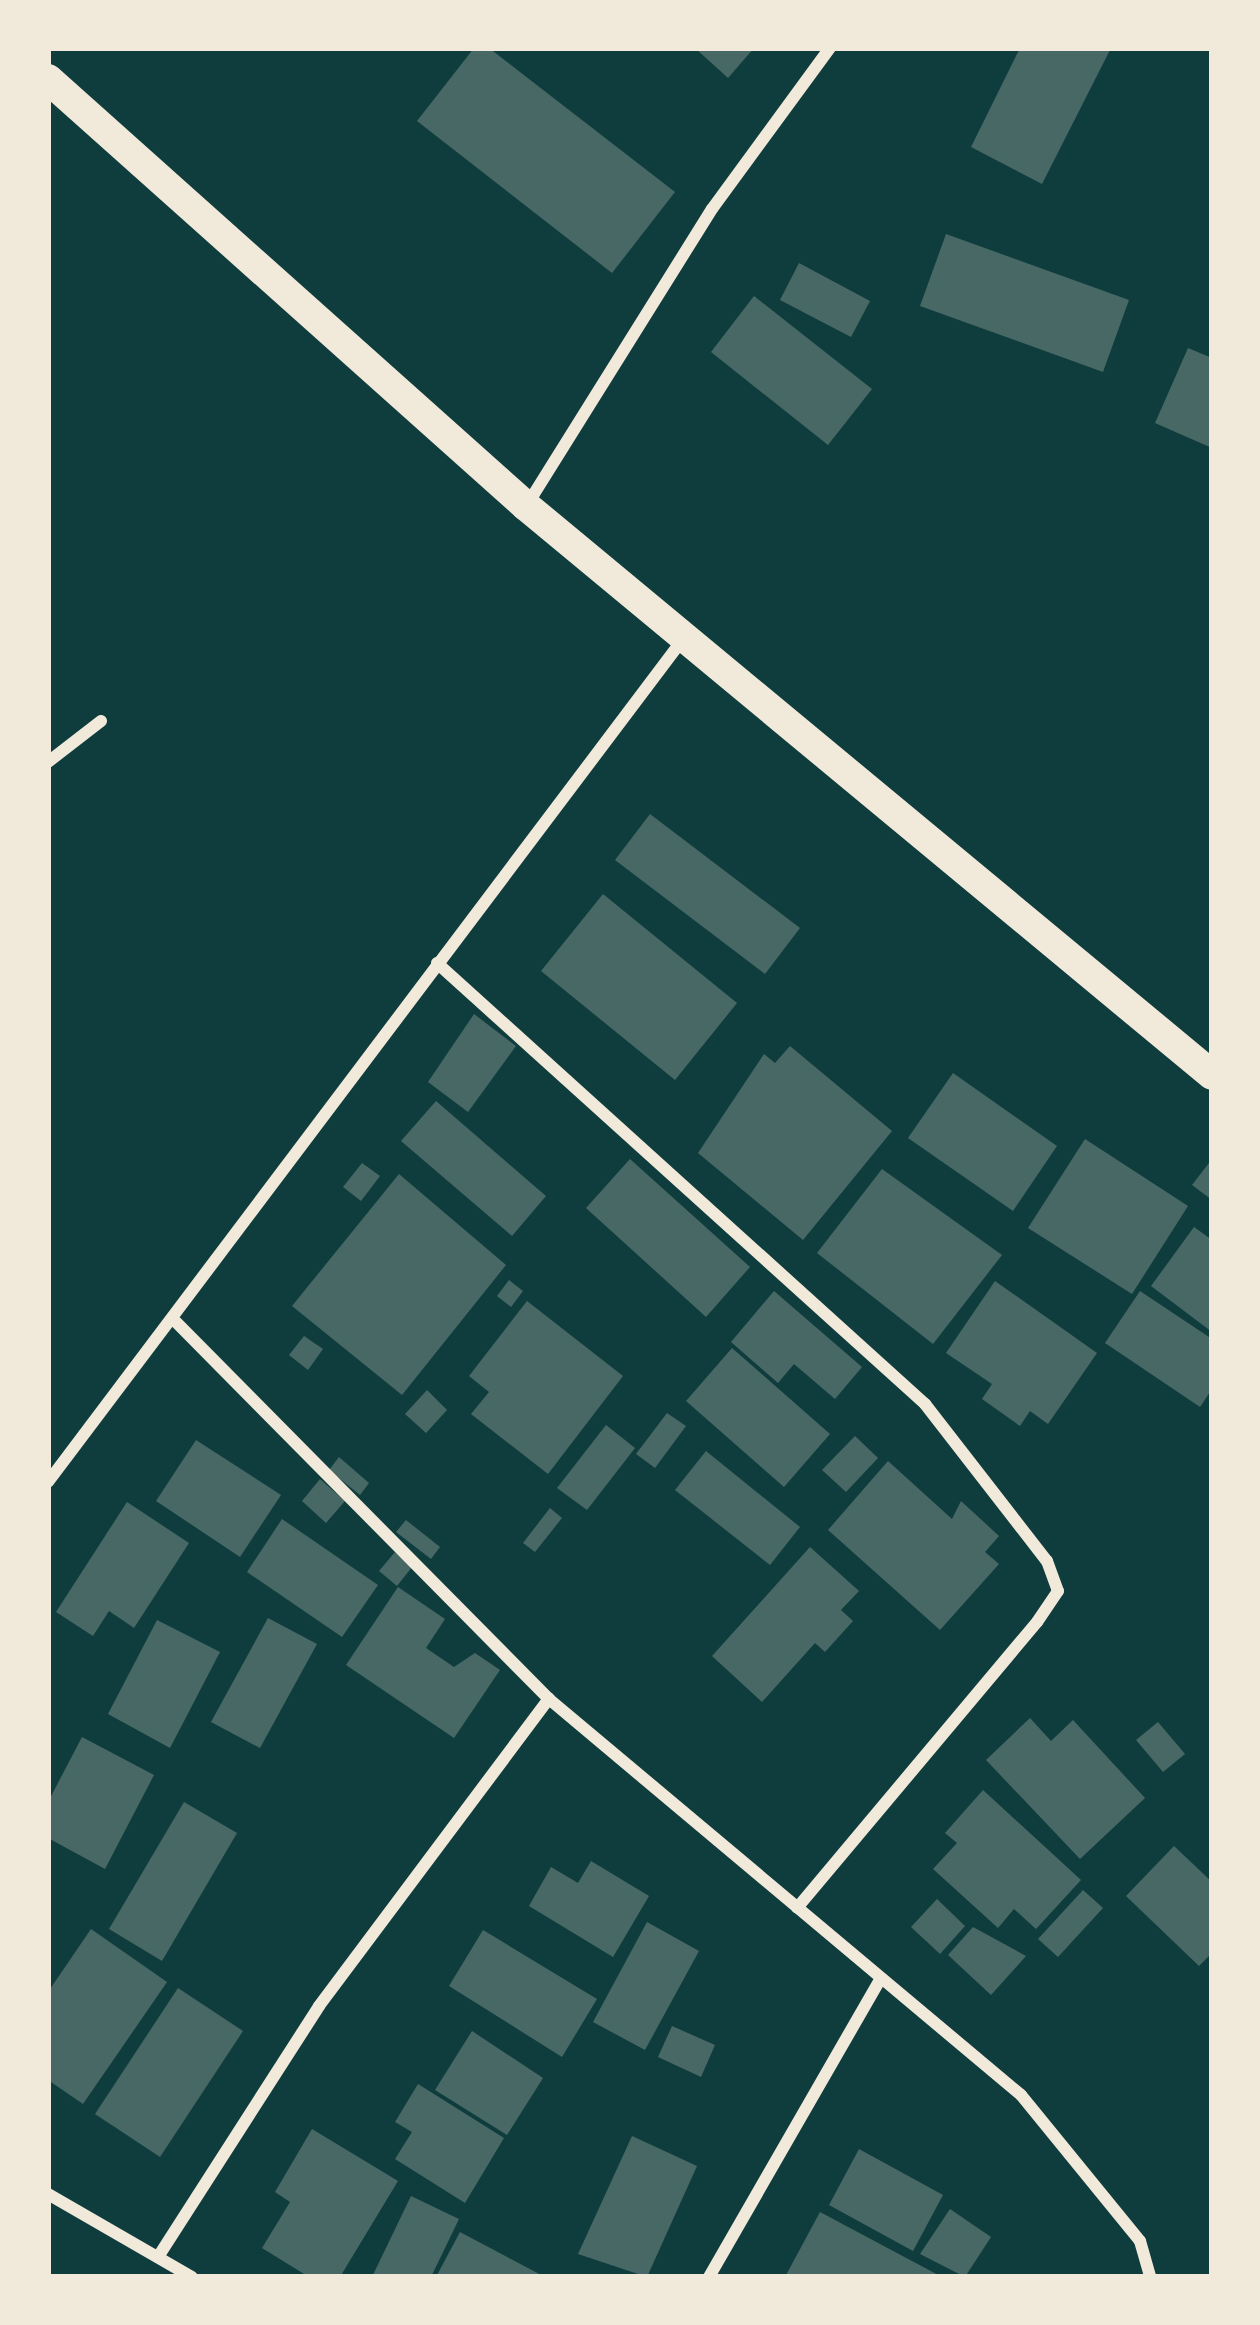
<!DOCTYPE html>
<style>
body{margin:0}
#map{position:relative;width:1260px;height:2325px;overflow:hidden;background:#0f3d3e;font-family:"PT Sans Narrow",sans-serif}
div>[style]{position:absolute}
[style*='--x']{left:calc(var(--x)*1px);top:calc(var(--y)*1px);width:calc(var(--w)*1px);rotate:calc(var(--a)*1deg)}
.building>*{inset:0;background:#486865}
.minor>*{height:12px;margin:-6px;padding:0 6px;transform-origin:6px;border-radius:6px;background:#f1e9da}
.primary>*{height:30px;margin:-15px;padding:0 15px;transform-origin:15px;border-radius:15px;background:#f1e9da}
span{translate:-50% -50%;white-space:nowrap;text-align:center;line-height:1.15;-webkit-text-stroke:9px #f1e9da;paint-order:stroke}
.frame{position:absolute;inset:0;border:51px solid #f1e9da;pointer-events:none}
</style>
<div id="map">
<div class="building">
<div style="clip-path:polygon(474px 48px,489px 48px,675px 192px,612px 273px,417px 121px)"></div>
<div style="clip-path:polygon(695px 48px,754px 48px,728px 78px)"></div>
<div style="clip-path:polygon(1020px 48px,1111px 48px,1042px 184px,971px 147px)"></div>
<div style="clip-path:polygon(946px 234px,1129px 300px,1103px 372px,920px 306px)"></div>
<div style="clip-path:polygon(799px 263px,870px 301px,851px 337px,780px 300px)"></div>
<div style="clip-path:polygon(754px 296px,872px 389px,828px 445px,711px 352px)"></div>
<div style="clip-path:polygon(1188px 348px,1212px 358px,1212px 448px,1155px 423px)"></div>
<div style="clip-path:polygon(650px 814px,800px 928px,765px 974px,615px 860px)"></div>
<div style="clip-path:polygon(603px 894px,737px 1003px,675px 1080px,541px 971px)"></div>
<div style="clip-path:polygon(474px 1014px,516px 1046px,468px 1112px,428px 1082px)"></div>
<div style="clip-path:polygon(790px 1046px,892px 1131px,803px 1240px,698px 1153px,764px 1054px,775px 1063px)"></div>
<div style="clip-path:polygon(953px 1073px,1057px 1146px,1013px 1211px,908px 1138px)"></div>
<div style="clip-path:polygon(436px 1101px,546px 1196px,512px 1236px,401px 1141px)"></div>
<div style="clip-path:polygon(1085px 1139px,1188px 1206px,1132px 1294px,1028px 1228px)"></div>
<div style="clip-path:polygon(630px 1159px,750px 1267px,706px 1317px,586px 1208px)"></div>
<div style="clip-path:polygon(1212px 1159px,1212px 1200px,1192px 1185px)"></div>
<div style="clip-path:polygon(362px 1163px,380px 1176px,361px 1201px,343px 1187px)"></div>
<div style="clip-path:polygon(882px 1169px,1002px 1255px,933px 1344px,817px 1253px)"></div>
<div style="clip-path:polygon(399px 1174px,506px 1265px,402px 1395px,292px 1306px)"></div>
<div style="clip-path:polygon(1194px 1227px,1212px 1240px,1212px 1332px,1151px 1286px)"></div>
<div style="clip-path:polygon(509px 1280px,523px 1291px,511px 1307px,497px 1296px)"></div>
<div style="clip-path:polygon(995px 1281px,1097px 1353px,1048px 1424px,1030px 1411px,1020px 1426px,982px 1399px,992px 1384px,946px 1353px)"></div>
<div style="clip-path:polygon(774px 1291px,862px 1367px,835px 1399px,794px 1364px,778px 1383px,731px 1342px)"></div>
<div style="clip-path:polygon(1140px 1291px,1212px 1339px,1212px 1389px,1200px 1407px,1105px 1343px)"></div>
<div style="clip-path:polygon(527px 1301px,623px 1376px,548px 1474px,471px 1414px,489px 1392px,469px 1376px)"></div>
<div style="clip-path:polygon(304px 1336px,323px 1349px,308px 1370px,289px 1355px)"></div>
<div style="clip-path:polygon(732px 1348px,830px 1434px,784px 1487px,686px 1401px)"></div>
<div style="clip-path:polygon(427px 1390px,447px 1410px,426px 1433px,405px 1414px)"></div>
<div style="clip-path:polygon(667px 1413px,686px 1426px,655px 1468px,636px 1454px)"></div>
<div style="clip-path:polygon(606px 1425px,635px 1448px,587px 1510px,557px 1488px)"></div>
<div style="clip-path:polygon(855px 1436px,878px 1458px,846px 1492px,822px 1470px)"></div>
<div style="clip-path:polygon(196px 1440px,281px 1495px,240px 1557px,156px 1501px)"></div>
<div style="clip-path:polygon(706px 1451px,800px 1527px,770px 1565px,675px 1490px)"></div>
<div style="clip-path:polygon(339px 1457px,369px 1483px,360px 1495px,329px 1470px)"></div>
<div style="clip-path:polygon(888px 1461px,952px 1519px,961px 1501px,999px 1536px,985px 1552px,999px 1564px,940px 1630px,828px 1530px)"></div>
<div style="clip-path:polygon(320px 1479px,345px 1501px,326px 1523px,302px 1501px)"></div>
<div style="clip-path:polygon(127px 1502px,189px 1543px,134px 1628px,109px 1611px,93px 1636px,56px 1612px)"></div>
<div style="clip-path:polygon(550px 1508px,562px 1518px,535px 1552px,523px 1543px)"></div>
<div style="clip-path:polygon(282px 1519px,378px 1585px,342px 1637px,247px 1572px)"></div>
<div style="clip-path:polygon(406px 1520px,440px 1547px,431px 1559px,396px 1532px)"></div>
<div style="clip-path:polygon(810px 1547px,859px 1591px,841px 1610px,853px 1621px,825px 1652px,815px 1643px,762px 1702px,712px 1656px)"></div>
<div style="clip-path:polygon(395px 1552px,412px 1567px,397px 1586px,379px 1571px)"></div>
<div style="clip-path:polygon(398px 1587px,445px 1619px,426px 1648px,454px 1667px,475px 1653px,500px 1670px,454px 1738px,346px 1665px)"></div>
<div style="clip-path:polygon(268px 1618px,317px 1644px,260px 1748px,211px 1722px)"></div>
<div style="clip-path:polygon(157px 1620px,220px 1652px,170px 1748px,108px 1714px)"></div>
<div style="clip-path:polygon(1030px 1718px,1051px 1741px,1073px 1720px,1145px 1798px,1080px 1859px,986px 1760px)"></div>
<div style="clip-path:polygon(1158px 1722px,1185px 1754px,1163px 1772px,1136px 1740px)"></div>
<div style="clip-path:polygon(82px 1737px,154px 1775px,105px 1869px,48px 1838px,48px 1802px)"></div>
<div style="clip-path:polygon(983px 1790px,1081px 1880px,1036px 1929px,1014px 1909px,998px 1928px,933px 1869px,957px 1843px,945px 1833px)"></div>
<div style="clip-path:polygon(184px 1802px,237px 1833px,162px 1961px,109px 1929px)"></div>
<div style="clip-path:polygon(1174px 1846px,1212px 1882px,1212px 1953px,1199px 1966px,1126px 1896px)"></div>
<div style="clip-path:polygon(591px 1861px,649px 1896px,613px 1957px,529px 1906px,551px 1867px,578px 1883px)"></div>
<div style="clip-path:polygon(1083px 1890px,1103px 1908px,1058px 1957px,1038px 1939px)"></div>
<div style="clip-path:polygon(937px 1899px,965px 1926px,940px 1954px,911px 1927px)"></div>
<div style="clip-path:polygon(647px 1922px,699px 1951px,645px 2050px,593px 2022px)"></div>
<div style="clip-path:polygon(973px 1927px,1026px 1956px,991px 1995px,948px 1955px)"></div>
<div style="clip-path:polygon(91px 1929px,167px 1982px,83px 2104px,48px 2080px,48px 1992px)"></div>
<div style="clip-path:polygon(483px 1930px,597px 1999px,562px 2057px,449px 1986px)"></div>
<div style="clip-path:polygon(178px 1988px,243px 2031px,160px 2157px,95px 2114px)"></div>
<div style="clip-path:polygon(672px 2026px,715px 2045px,701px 2077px,658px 2057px)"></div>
<div style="clip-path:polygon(472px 2031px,543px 2078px,507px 2135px,435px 2090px)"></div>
<div style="clip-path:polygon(418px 2084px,504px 2138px,465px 2203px,395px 2159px,412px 2132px,395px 2122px)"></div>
<div style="clip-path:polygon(312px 2129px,398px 2181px,340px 2277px,309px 2277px,262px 2248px,290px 2202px,275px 2192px)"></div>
<div style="clip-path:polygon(632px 2136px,697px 2166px,647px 2277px,578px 2254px)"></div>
<div style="clip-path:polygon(859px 2149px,943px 2195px,913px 2251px,829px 2205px)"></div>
<div style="clip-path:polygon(411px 2196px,459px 2219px,431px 2277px,372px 2277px)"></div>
<div style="clip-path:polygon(950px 2209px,991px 2237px,965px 2277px,920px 2254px)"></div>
<div style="clip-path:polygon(820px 2212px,942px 2277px,785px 2277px)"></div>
<div style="clip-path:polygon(460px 2232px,545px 2277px,436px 2277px)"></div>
</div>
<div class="minor">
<div style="--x:527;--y:505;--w:349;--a:-58"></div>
<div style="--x:712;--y:209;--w:200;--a:-53.8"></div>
<div style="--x:48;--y:762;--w:67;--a:-37.7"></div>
<div style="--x:437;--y:963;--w:658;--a:42.1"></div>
<div style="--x:925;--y:1404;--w:199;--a:52.2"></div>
<div style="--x:1047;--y:1561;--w:32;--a:70"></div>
<div style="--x:1058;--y:1591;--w:37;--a:124"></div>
<div style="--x:1037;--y:1622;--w:373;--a:130"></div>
<div style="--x:176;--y:1322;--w:530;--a:45.31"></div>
<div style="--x:549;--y:1699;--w:616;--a:40"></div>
<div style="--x:1021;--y:2095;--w:188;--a:50.8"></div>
<div style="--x:1140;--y:2241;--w:37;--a:74"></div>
<div style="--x:48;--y:1482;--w:1055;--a:-53.01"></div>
<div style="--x:48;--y:2194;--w:166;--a:30"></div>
<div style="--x:158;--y:2257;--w:298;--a:-57.3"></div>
<div style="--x:319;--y:2006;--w:384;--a:-53.2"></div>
<div style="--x:709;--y:2277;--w:343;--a:-60.1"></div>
</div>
<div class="primary">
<div style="--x:48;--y:79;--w:641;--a:41.77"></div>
<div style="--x:526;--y:506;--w:891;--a:39.67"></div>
</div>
<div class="frame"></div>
</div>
